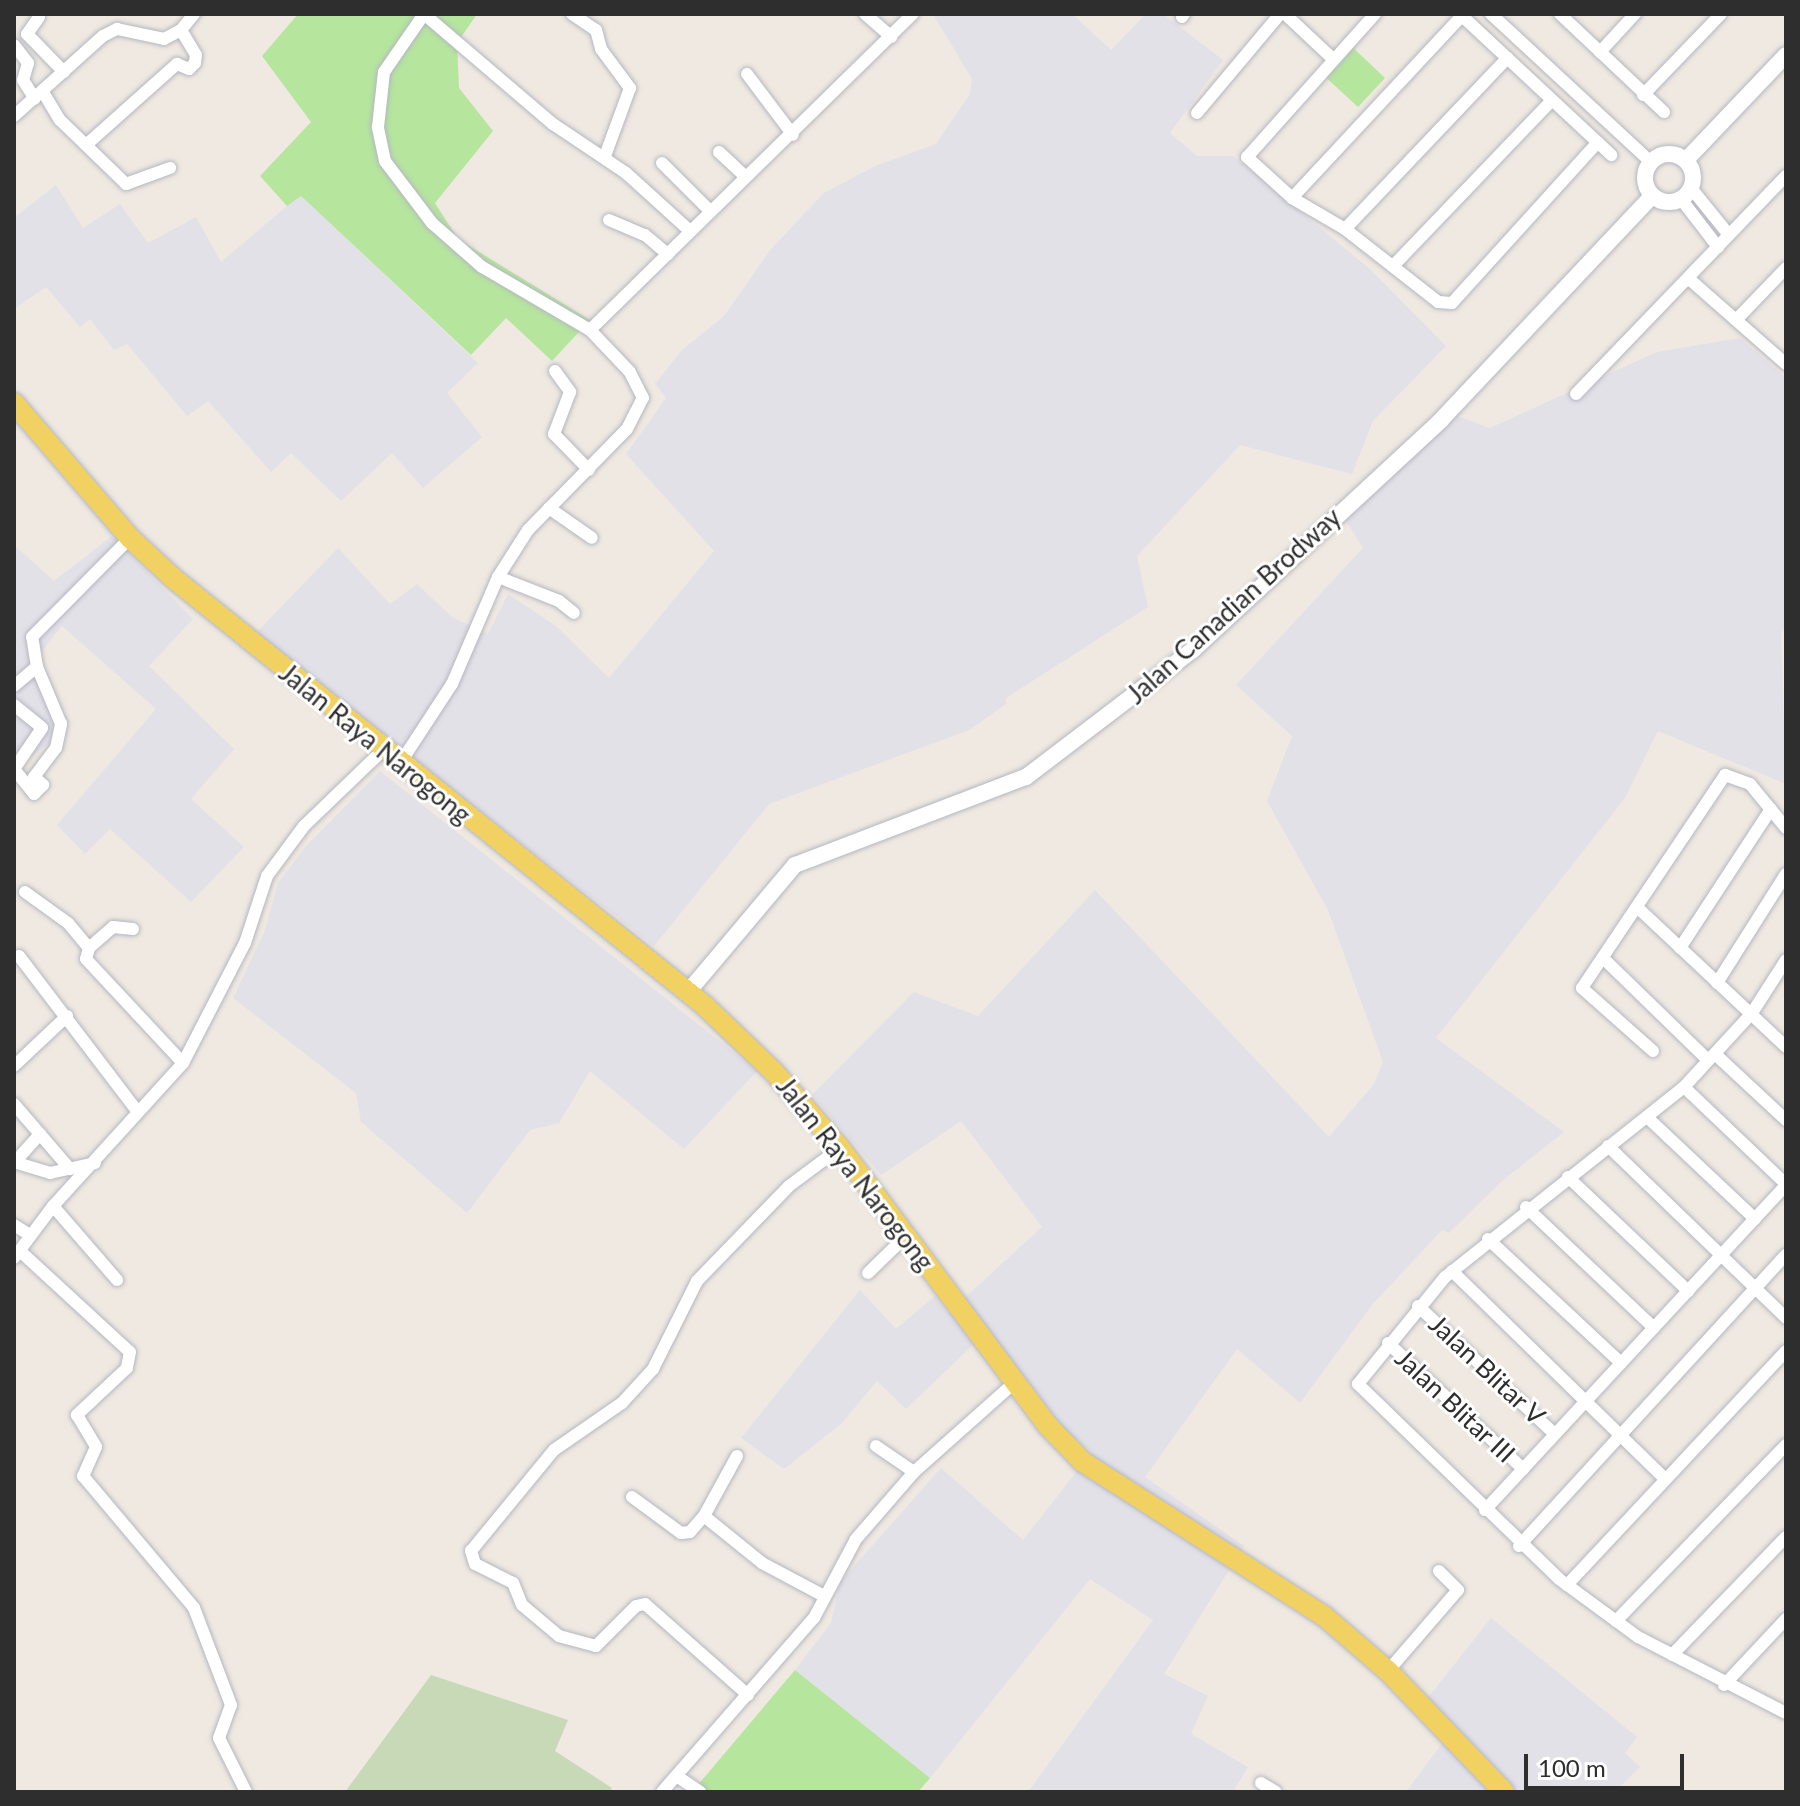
<!DOCTYPE html>
<style>
body{margin:0}
#map{position:relative;width:1800px;height:1806px;overflow:hidden;background:#efe9e1;font-family:Lato,sans-serif}
div>[style]{position:absolute}
[style*='--x']{left:calc(var(--x)*1px);top:calc(var(--y)*1px);width:calc(var(--w)*1px);rotate:calc(var(--a)*1deg)}
.industrial>*{inset:0;background:#e3e1e8}
.green>*{inset:0;background:#b6e59e}
.cemetery>*{inset:0;background:#c8d9b8}
.roads{filter:drop-shadow(0 0 2px #b4b7c1) drop-shadow(0 0 2px #b4b7c1)}
.minor>*{height:12px;margin:-6px;padding:0 6px;transform-origin:6px;border-radius:6px;background:#fff}
.tertiary>*{height:16px;margin:-8px;padding:0 8px;transform-origin:8px;border-radius:8px;background:#fff}
.tertiary>.ring{margin:-8px;padding:0;box-sizing:content-box;background:none;border:16px solid #fff;border-radius:50%}
.primary>*{height:20px;margin:-10px;padding:0 10px;transform-origin:10px;border-radius:10px;background:#f2d163}
span{translate:-50% -50%;white-space:nowrap;text-align:center;line-height:1.15;-webkit-text-stroke:6px #fff;paint-order:stroke}
.street-label{font-size:26px;color:#2e2e2e}
.frame{position:absolute;inset:0;border:16px solid #2e2e2e;pointer-events:none}
.scale{position:absolute;left:1524px;top:1754px;width:160px;height:36px;box-sizing:border-box;border:4px solid #2e2e2e;border-top:0;padding-left:10px;font-size:24px;line-height:28px;white-space:nowrap;color:#2e2e2e;-webkit-text-stroke:6px #fff;paint-order:stroke}
</style>
<div id="map">
<div class="industrial">
<div style="clip-path:polygon(933px 14px,1072px 14px,1111px 50px,1146px 14px,1163px 14px,1223px 60px,1170px 133px,1197px 156px,1233px 156px,1371px 270px,1446px 346px,1373px 421px,1352px 474px,1240px 445px,1137px 556px,1148px 607px,1006px 698px,1006px 704px,969px 730px,769px 804px,654px 946px,254px 635px,338px 548px,390px 604px,417px 584px,452px 617px,488px 634px,508px 594px,556px 626px,609px 678px,714px 551px,626px 454px,666px 398px,655px 384px,682px 350px,724px 316px,771px 249px,824px 193px,875px 166px,936px 144px,970px 94px,972px 79px)"></div>
<div style="clip-path:polygon(56px 185px,83px 228px,120px 204px,148px 243px,196px 217px,221px 262px,300px 195px,478px 363px,447px 393px,482px 437px,423px 488px,392px 453px,341px 501px,291px 453px,271px 472px,208px 401px,187px 416px,127px 344px,114px 350px,90px 319px,80px 327px,46px 287px,14px 309px,14px 218px)"></div>
<div style="clip-path:polygon(1740px 338px,1786px 378px,1786px 627px,1781px 634px,1786px 784px,1658px 731px,1625px 798px,1436px 1038px,1564px 1132px,1502px 1181px,1449px 1233px,1442px 1230px,1372px 1305px,1300px 1403px,1237px 1349px,1145px 1477px,1244px 1546px,1164px 1674px,1208px 1696px,1191px 1734px,1248px 1767px,1233px 1792px,1028px 1792px,1153px 1620px,1090px 1579px,930px 1778px,795px 1670px,831px 1623px,840px 1582px,941px 1468px,1023px 1540px,1092px 1452px,1066px 1431px,1026px 1381px,975px 1343px,906px 1409px,877px 1381px,842px 1423px,784px 1469px,741px 1438px,860px 1290px,896px 1329px,935px 1296px,948px 1313px,1042px 1227px,961px 1121px,881px 1175px,812px 1095px,914px 992px,978px 1016px,1095px 890px,1329px 1137px,1374px 1084px,1383px 1062px,1328px 910px,1267px 801px,1292px 736px,1236px 685px,1363px 548px,1346px 521px,1454px 415px,1490px 428px,1657px 352px)"></div>
<div style="clip-path:polygon(112px 536px,193px 619px,149px 666px,234px 749px,191px 799px,244px 847px,191px 902px,110px 829px,85px 854px,57px 825px,156px 709px,62px 626px,30px 666px,63px 734px,14px 768px,14px 545px,54px 581px)"></div>
<div style="clip-path:polygon(380px 771px,757px 1071px,684px 1149px,590px 1071px,559px 1123px,530px 1130px,467px 1213px,361px 1122px,356px 1093px,233px 998px,264px 933px,278px 883px,306px 846px)"></div>
<div style="clip-path:polygon(1491px 1618px,1637px 1737px,1625px 1753px,1640px 1767px,1615px 1792px,1406px 1792px,1447px 1737px,1419px 1709px)"></div>
</div>
<div class="green">
<div style="clip-path:polygon(298px 14px,477px 14px,457px 43px,459px 88px,493px 131px,435px 203px,458px 239px,590px 320px,552px 361px,506px 318px,471px 355px,301px 196px,287px 206px,260px 176px,311px 122px,262px 56px)"></div>
<div style="clip-path:polygon(1347px 42px,1385px 78px,1358px 107px,1320px 72px)"></div>
<div style="clip-path:polygon(795px 1670px,930px 1778px,918px 1792px,692px 1792px)"></div>
</div>
<div class="cemetery">
<div style="clip-path:polygon(431px 1675px,568px 1720px,555px 1751px,612px 1788px,609px 1792px,345px 1792px)"></div>
</div>
<div class="roads">
<div class="minor">
<div style="--x:424;--y:14;--w:170;--a:40.5"></div>
<div style="--x:553;--y:124;--w:88;--a:33.9"></div>
<div style="--x:626;--y:173;--w:86;--a:42.2"></div>
<div style="--x:572;--y:14;--w:29;--a:34"></div>
<div style="--x:596;--y:30;--w:20;--a:75"></div>
<div style="--x:601;--y:49;--w:49;--a:53.4"></div>
<div style="--x:630;--y:88;--w:72;--a:110.2"></div>
<div style="--x:865;--y:14;--w:35;--a:41"></div>
<div style="--x:1285;--y:14;--w:66;--a:43.2"></div>
<div style="--x:1375;--y:14;--w:192;--a:131.8"></div>
<div style="--x:1247;--y:157;--w:61;--a:42.3"></div>
<div style="--x:1292;--y:198;--w:61;--a:30.3"></div>
<div style="--x:1345;--y:229;--w:118;--a:38.1"></div>
<div style="--x:1438;--y:302;--w:14;--a:4"></div>
<div style="--x:1452;--y:303;--w:217;--a:-47.8"></div>
<div style="--x:1460;--y:14;--w:207;--a:43"></div>
<div style="--x:1491;--y:14;--w:218;--a:42.8"></div>
<div style="--x:1560;--y:14;--w:143;--a:43.3"></div>
<div style="--x:39;--y:17;--w:21;--a:125"></div>
<div style="--x:27;--y:34;--w:53;--a:45.8"></div>
<div style="--x:1182;--y:17;--w:4;--a:-56"></div>
<div style="--x:14;--y:45;--w:23;--a:52"></div>
<div style="--x:28;--y:63;--w:18;--a:106"></div>
<div style="--x:23;--y:80;--w:22;--a:58"></div>
<div style="--x:1600;--y:52;--w:52;--a:-47.4"></div>
<div style="--x:747;--y:74;--w:76;--a:53"></div>
<div style="--x:43;--y:92;--w:33;--a:59"></div>
<div style="--x:60;--y:120;--w:92;--a:44.1"></div>
<div style="--x:126;--y:184;--w:47;--a:-20"></div>
<div style="--x:1643;--y:95;--w:112;--a:-46.1"></div>
<div style="--x:1197;--y:113;--w:129;--a:-50"></div>
<div style="--x:14;--y:116;--w:120;--a:-42"></div>
<div style="--x:103;--y:36;--w:16;--a:-27"></div>
<div style="--x:117;--y:29;--w:48;--a:12"></div>
<div style="--x:164;--y:39;--w:19;--a:-28"></div>
<div style="--x:181;--y:30;--w:21;--a:-51"></div>
<div style="--x:86;--y:145;--w:122;--a:-41.7"></div>
<div style="--x:177;--y:64;--w:13;--a:23"></div>
<div style="--x:189;--y:69;--w:8;--a:-45"></div>
<div style="--x:195;--y:63;--w:8;--a:-83"></div>
<div style="--x:196;--y:55;--w:29;--a:-121"></div>
<div style="--x:719;--y:152;--w:35;--a:43"></div>
<div style="--x:662;--y:163;--w:68;--a:45"></div>
<div style="--x:1691;--y:188;--w:60;--a:51"></div>
<div style="--x:1292;--y:198;--w:249;--a:-47"></div>
<div style="--x:1681;--y:199;--w:61;--a:52.4"></div>
<div style="--x:609;--y:220;--w:39;--a:23"></div>
<div style="--x:645;--y:235;--w:30;--a:40"></div>
<div style="--x:1345;--y:229;--w:236;--a:-46.5"></div>
<div style="--x:1394;--y:265;--w:228;--a:-46.2"></div>
<div style="--x:1688;--y:278;--w:130;--a:41.3"></div>
<div style="--x:1736;--y:320;--w:72;--a:-46.1"></div>
<div style="--x:590;--y:330;--w:452;--a:-44.4"></div>
<div style="--x:555;--y:371;--w:26;--a:54"></div>
<div style="--x:570;--y:392;--w:45;--a:110.9"></div>
<div style="--x:554;--y:434;--w:50;--a:45.8"></div>
<div style="--x:1576;--y:394;--w:303;--a:-46.1"></div>
<div style="--x:549;--y:508;--w:52;--a:34.9"></div>
<div style="--x:498;--y:577;--w:66;--a:21.5"></div>
<div style="--x:559;--y:601;--w:19;--a:39"></div>
<div style="--x:14;--y:686;--w:30;--a:-40"></div>
<div style="--x:14;--y:705;--w:36;--a:39"></div>
<div style="--x:42;--y:728;--w:50;--a:124.3"></div>
<div style="--x:14;--y:769;--w:32;--a:51"></div>
<div style="--x:34;--y:794;--w:13;--a:-45"></div>
<div style="--x:43;--y:785;--w:12;--a:-138"></div>
<div style="--x:34;--y:777;--w:36;--a:-53"></div>
<div style="--x:56;--y:748;--w:25;--a:-78"></div>
<div style="--x:61;--y:724;--w:62;--a:-112.8"></div>
<div style="--x:37;--y:667;--w:30;--a:-99"></div>
<div style="--x:32;--y:637;--w:139;--a:-45.3"></div>
<div style="--x:399;--y:765;--w:97;--a:-56.8"></div>
<div style="--x:452;--y:684;--w:116;--a:-66.7"></div>
<div style="--x:498;--y:577;--w:56;--a:-57.4"></div>
<div style="--x:528;--y:530;--w:141;--a:-45.6"></div>
<div style="--x:627;--y:429;--w:35;--a:-63"></div>
<div style="--x:643;--y:398;--w:30;--a:-117"></div>
<div style="--x:629;--y:371;--w:57;--a:-133.6"></div>
<div style="--x:590;--y:330;--w:125;--a:-149.7"></div>
<div style="--x:482;--y:267;--w:67;--a:-138.7"></div>
<div style="--x:432;--y:223;--w:78;--a:-127.2"></div>
<div style="--x:385;--y:161;--w:35;--a:-102"></div>
<div style="--x:378;--y:127;--w:55;--a:-83.8"></div>
<div style="--x:384;--y:72;--w:70;--a:-55.4"></div>
<div style="--x:25;--y:892;--w:53;--a:35.8"></div>
<div style="--x:68;--y:923;--w:33;--a:50"></div>
<div style="--x:1638;--y:908;--w:203;--a:43.2"></div>
<div style="--x:133;--y:929;--w:20;--a:-174"></div>
<div style="--x:113;--y:927;--w:32;--a:139"></div>
<div style="--x:89;--y:948;--w:11;--a:105"></div>
<div style="--x:86;--y:959;--w:142;--a:47"></div>
<div style="--x:1680;--y:948;--w:166;--a:-56.8"></div>
<div style="--x:19;--y:956;--w:196;--a:52.7"></div>
<div style="--x:1603;--y:958;--w:145;--a:44.2"></div>
<div style="--x:1786;--y:960;--w:63;--a:122.7"></div>
<div style="--x:1752;--y:1013;--w:100;--a:132.6"></div>
<div style="--x:1684;--y:1087;--w:305;--a:141.5"></div>
<div style="--x:1445;--y:1277;--w:138;--a:129.1"></div>
<div style="--x:1358;--y:1384;--w:280;--a:44.1"></div>
<div style="--x:1559;--y:1579;--w:98;--a:36.3"></div>
<div style="--x:1638;--y:1637;--w:166;--a:27.2"></div>
<div style="--x:1717;--y:983;--w:129;--a:-57.7"></div>
<div style="--x:1653;--y:1051;--w:95;--a:-138.4"></div>
<div style="--x:1582;--y:988;--w:257;--a:-56.1"></div>
<div style="--x:1725;--y:775;--w:27;--a:20"></div>
<div style="--x:1750;--y:784;--w:57;--a:50.7"></div>
<div style="--x:1715;--y:1054;--w:97;--a:42.9"></div>
<div style="--x:14;--y:1066;--w:73;--a:-43.3"></div>
<div style="--x:1684;--y:1087;--w:141;--a:43.6"></div>
<div style="--x:14;--y:1104;--w:86;--a:49.3"></div>
<div style="--x:1648;--y:1118;--w:147;--a:43.3"></div>
<div style="--x:1608;--y:1146;--w:248;--a:44"></div>
<div style="--x:14;--y:1162;--w:38;--a:17"></div>
<div style="--x:50;--y:1173;--w:46;--a:-12.5"></div>
<div style="--x:14;--y:1163;--w:39;--a:-48"></div>
<div style="--x:1568;--y:1177;--w:166;--a:43.5"></div>
<div style="--x:53;--y:1206;--w:98;--a:49.1"></div>
<div style="--x:1526;--y:1207;--w:176;--a:43.4"></div>
<div style="--x:14;--y:1225;--w:19;--a:32"></div>
<div style="--x:1488;--y:1239;--w:182;--a:43"></div>
<div style="--x:20;--y:1251;--w:149;--a:42.6"></div>
<div style="--x:130;--y:1352;--w:16;--a:101"></div>
<div style="--x:127;--y:1368;--w:69;--a:136.8"></div>
<div style="--x:77;--y:1415;--w:37;--a:59"></div>
<div style="--x:96;--y:1447;--w:32;--a:114"></div>
<div style="--x:83;--y:1476;--w:172;--a:49.9"></div>
<div style="--x:194;--y:1608;--w:104;--a:69.1"></div>
<div style="--x:231;--y:1705;--w:35;--a:110"></div>
<div style="--x:219;--y:1738;--w:60;--a:63.4"></div>
<div style="--x:14;--y:1258;--w:65;--a:-53.1"></div>
<div style="--x:53;--y:1206;--w:193;--a:-47.7"></div>
<div style="--x:183;--y:1063;--w:135;--a:-62.7"></div>
<div style="--x:245;--y:943;--w:71;--a:-71.8"></div>
<div style="--x:267;--y:876;--w:62;--a:-53.5"></div>
<div style="--x:304;--y:826;--w:108;--a:-43.9"></div>
<div style="--x:1452;--y:1271;--w:298;--a:44.3"></div>
<div style="--x:868;--y:1273;--w:54;--a:-44.3"></div>
<div style="--x:1418;--y:1306;--w:187;--a:43.1"></div>
<div style="--x:1388;--y:1343;--w:185;--a:43"></div>
<div style="--x:876;--y:1446;--w:46;--a:34.4"></div>
<div style="--x:737;--y:1456;--w:68;--a:118.8"></div>
<div style="--x:704;--y:1516;--w:75;--a:39"></div>
<div style="--x:762;--y:1563;--w:70;--a:28"></div>
<div style="--x:632;--y:1497;--w:61;--a:36.3"></div>
<div style="--x:681;--y:1533;--w:9;--a:-6"></div>
<div style="--x:690;--y:1532;--w:21;--a:-49"></div>
<div style="--x:1485;--y:1510;--w:443;--a:-47.2"></div>
<div style="--x:1519;--y:1546;--w:395;--a:-47.5"></div>
<div style="--x:1567;--y:1585;--w:320;--a:-46.9"></div>
<div style="--x:1616;--y:1621;--w:245;--a:-46"></div>
<div style="--x:1672;--y:1655;--w:164;--a:-46"></div>
<div style="--x:1388;--y:1671;--w:107;--a:-49.2"></div>
<div style="--x:1458;--y:1590;--w:27;--a:-135"></div>
<div style="--x:1724;--y:1685;--w:91;--a:-46.8"></div>
<div style="--x:748;--y:1695;--w:137;--a:-138.5"></div>
<div style="--x:645;--y:1604;--w:9;--a:167"></div>
<div style="--x:636;--y:1606;--w:57;--a:135"></div>
<div style="--x:596;--y:1646;--w:38;--a:-165"></div>
<div style="--x:559;--y:1636;--w:48;--a:-140"></div>
<div style="--x:522;--y:1605;--w:24;--a:-112"></div>
<div style="--x:513;--y:1583;--w:42;--a:-153.4"></div>
<div style="--x:475;--y:1564;--w:14;--a:-107"></div>
<div style="--x:471;--y:1551;--w:131;--a:-50.6"></div>
<div style="--x:554;--y:1450;--w:83;--a:-34.7"></div>
<div style="--x:622;--y:1403;--w:46;--a:-47.6"></div>
<div style="--x:653;--y:1369;--w:98;--a:-63.4"></div>
<div style="--x:697;--y:1281;--w:132;--a:-45.9"></div>
<div style="--x:789;--y:1186;--w:64;--a:-36.7"></div>
<div style="--x:678;--y:1777;--w:27;--a:34"></div>
<div style="--x:1261;--y:1783;--w:17;--a:31"></div>
<div style="--x:662;--y:1792;--w:231;--a:-48.9"></div>
<div style="--x:814;--y:1618;--w:89;--a:-62"></div>
<div style="--x:856;--y:1539;--w:89;--a:-49.1"></div>
<div style="--x:914;--y:1472;--w:135;--a:-41.7"></div>
</div>
<div class="tertiary">
<div class="ring" style="left:1645px;top:154px;width:32px;height:32px"></div>
<div style="--x:1686;--y:160;--w:145;--a:-46.4"></div>
<div style="--x:688;--y:992;--w:166;--a:-49.9"></div>
<div style="--x:795;--y:865;--w:247;--a:-20.9"></div>
<div style="--x:1026;--y:777;--w:210;--a:-37.3"></div>
<div style="--x:1193;--y:650;--w:338;--a:-42.8"></div>
<div style="--x:1441;--y:420;--w:308;--a:-46.7"></div>
</div>
<div class="primary">
<div style="--x:14;--y:403;--w:178;--a:49.3"></div>
<div style="--x:130;--y:538;--w:59;--a:42.9"></div>
<div style="--x:173;--y:578;--w:681;--a:38.8"></div>
<div style="--x:704;--y:1005;--w:98;--a:43.8"></div>
<div style="--x:775;--y:1073;--w:99;--a:49.1"></div>
<div style="--x:840;--y:1148;--w:346;--a:53.2"></div>
<div style="--x:1047;--y:1425;--w:52;--a:45.8"></div>
<div style="--x:1083;--y:1462;--w:286;--a:32.6"></div>
<div style="--x:1324;--y:1616;--w:84;--a:40.7"></div>
<div style="--x:1388;--y:1671;--w:168;--a:46.2"></div>
</div>
</div>
<div class="street-label">
<span style="left:1234px;top:606px;rotate:-42deg">Jalan Canadian Brodway</span>
<span style="left:375px;top:744px;rotate:39deg">Jalan Raya Narogong</span>
<span style="left:855px;top:1174px;rotate:52deg">Jalan Raya Narogong</span>
<span style="left:1487px;top:1370px;rotate:43deg">Jalan Blitar V</span>
<span style="left:1455px;top:1406px;rotate:43deg">Jalan Blitar III</span>
</div>
<div class="frame"></div>
<div class="scale">100 m</div>
</div>
